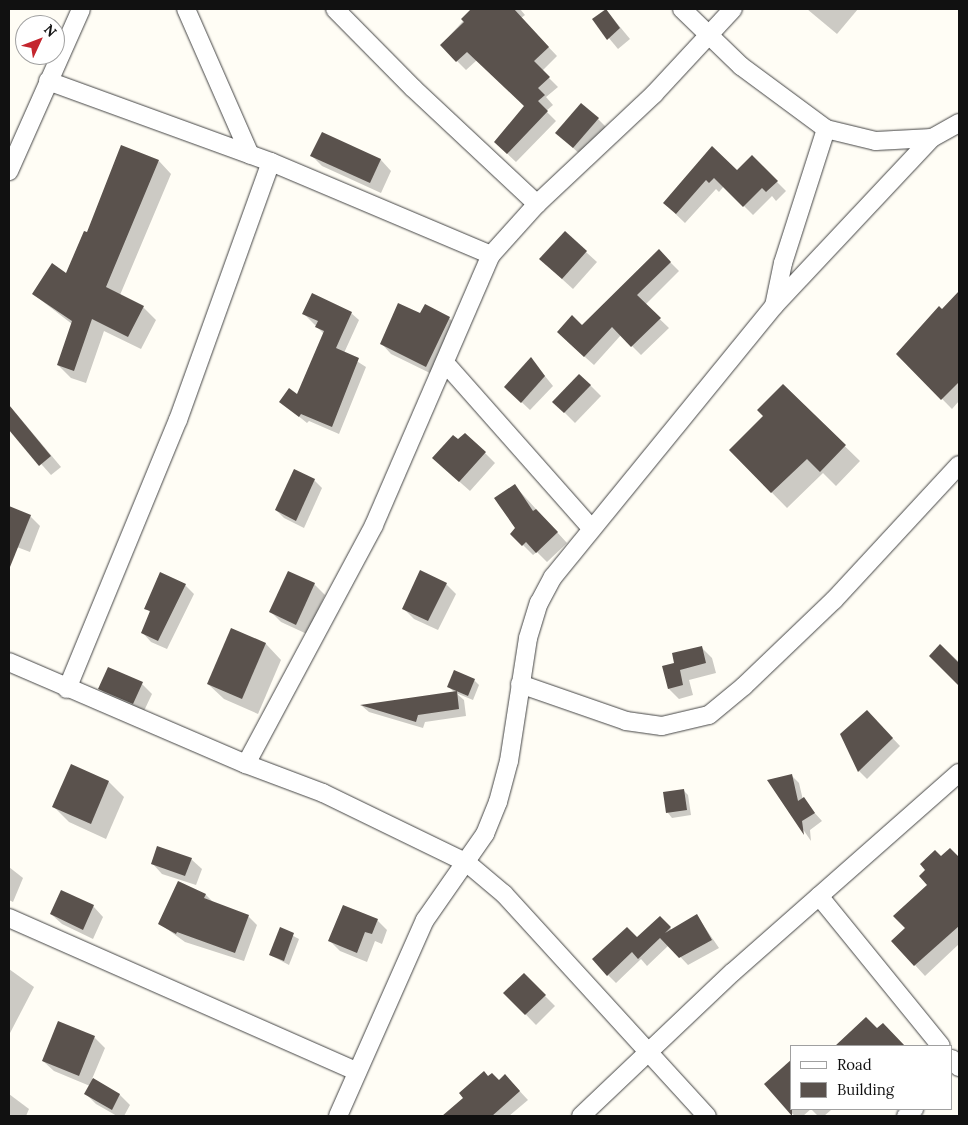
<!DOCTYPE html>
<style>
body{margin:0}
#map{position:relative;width:968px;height:1125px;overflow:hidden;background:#fffdf5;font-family:Lora,serif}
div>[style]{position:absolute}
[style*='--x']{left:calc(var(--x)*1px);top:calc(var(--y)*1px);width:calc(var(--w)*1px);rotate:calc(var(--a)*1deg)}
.shadow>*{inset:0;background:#0003}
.building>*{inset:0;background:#5a524d}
.roads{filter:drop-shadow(0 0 1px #444) drop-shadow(0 0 1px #444)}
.minor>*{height:18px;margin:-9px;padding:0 9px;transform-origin:9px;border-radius:9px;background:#fff}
span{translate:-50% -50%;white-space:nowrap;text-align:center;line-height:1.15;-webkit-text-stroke:5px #fff;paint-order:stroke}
.frame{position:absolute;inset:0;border:10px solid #111;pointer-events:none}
.legend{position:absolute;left:790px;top:1045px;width:162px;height:65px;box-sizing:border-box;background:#fff;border:1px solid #a0a0a0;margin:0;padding:6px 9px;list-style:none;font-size:15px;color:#111}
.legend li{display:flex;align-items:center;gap:10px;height:25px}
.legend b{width:25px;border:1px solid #a0a0a0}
.north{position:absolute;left:15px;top:15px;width:50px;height:50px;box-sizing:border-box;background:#fff;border:1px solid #a0a0a0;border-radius:50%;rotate:47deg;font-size:14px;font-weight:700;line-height:20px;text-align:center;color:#111}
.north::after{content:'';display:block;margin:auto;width:18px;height:22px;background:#c4262e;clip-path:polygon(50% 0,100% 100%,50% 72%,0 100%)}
</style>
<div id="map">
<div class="shadow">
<div style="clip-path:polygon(474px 9px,520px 9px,525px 15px,521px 18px,557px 56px,542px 71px,558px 87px,546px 97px,553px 105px,546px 111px,556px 121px,516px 162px,495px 142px,526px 106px,477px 60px,466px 70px,441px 45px)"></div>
<div style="clip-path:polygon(807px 9px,858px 9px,837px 34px)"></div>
<div style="clip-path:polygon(606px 10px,630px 39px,618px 49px,593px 19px)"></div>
<div style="clip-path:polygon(598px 119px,608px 129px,584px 158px,557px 133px)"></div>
<div style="clip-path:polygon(322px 133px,381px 160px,391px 171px,381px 193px,322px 166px,312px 156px)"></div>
<div style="clip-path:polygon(712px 148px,737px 172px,752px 157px,786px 191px,776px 201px,772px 196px,753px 215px,724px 186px,719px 192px,716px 189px,685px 223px,664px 203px)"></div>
<div style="clip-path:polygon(159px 161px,171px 174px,120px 295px,143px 307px,156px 320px,141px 349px,104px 331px,86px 383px,71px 378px,58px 365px,72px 324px,33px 294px,66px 275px,88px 234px)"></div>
<div style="clip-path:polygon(565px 233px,597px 262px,573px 289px,551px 269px)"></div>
<div style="clip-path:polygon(659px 251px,679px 271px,645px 305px,669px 328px,641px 355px,621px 335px,594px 365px,567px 341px)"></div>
<div style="clip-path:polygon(959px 293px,959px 401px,952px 409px,898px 354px)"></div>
<div style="clip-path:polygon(351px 313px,359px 320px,344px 353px,366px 367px,339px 434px,309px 421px,307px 423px,281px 402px,298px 396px,324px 334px,304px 314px)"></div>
<div style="clip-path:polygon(421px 315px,449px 318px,460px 328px,436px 376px,391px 354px,381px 343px)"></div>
<div style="clip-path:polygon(531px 359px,553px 386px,530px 410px,514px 395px)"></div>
<div style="clip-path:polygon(580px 375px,601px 396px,575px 423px,554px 402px)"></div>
<div style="clip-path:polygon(783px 386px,860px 461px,836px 486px,823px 473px,787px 508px,730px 450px,765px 416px)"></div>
<div style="clip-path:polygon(9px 405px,61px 467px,51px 475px,9px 428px)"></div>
<div style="clip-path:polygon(485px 453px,495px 463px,470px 491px,444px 468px)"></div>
<div style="clip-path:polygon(314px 480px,322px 488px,304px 528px,284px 518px,276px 510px)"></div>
<div style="clip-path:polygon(515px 486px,567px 543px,547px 562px,537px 552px,533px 555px,512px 534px,517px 529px)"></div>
<div style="clip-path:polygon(9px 508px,30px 516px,40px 526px,30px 552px,9px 544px)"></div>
<div style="clip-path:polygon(314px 584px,325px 595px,307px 634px,281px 622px,271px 612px)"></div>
<div style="clip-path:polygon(446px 584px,456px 594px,438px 630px,414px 619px,404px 609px)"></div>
<div style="clip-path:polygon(185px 585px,194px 594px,167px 649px,151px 642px,142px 632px,151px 613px,146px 608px)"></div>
<div style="clip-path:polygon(232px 629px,266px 644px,281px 660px,258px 714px,224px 699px,208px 684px)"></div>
<div style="clip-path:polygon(941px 645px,959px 662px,959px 685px,931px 656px)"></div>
<div style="clip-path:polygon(701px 647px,712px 658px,716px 673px,689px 680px,693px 695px,679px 699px,669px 689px,676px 664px)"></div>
<div style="clip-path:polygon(474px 680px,479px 685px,473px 700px,456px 693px,464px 700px,466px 716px,425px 722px,423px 728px,369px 712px,362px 706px,455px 693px,449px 687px)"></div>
<div style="clip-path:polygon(142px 684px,152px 694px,143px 713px,110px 699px,100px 689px)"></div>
<div style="clip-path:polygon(867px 711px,900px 746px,867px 779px,859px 771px,842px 734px)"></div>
<div style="clip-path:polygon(791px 775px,799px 783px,803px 800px,822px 821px,810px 830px,811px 841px,769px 780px)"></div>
<div style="clip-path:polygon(109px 782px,124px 797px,106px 839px,69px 822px,53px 806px)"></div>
<div style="clip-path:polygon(683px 790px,688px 795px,691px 815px,672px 818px,668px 813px)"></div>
<div style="clip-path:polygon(950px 849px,959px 858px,959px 944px,925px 976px,893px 941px,907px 929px,941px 858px)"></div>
<div style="clip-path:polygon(191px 859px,202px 869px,196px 885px,162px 874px,152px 863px)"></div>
<div style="clip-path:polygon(9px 867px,23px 878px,13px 902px,9px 900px)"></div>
<div style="clip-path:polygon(178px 883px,206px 895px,214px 903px,248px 916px,257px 925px,244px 961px,185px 942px,160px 924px)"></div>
<div style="clip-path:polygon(93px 906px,103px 917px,93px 939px,62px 924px,51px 914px)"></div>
<div style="clip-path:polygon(697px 916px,719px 948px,688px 965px,669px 945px,647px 966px,641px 959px,616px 983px,608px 975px,660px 917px,672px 930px)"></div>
<div style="clip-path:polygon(377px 920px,387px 930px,382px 944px,375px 941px,367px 962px,340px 951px,330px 941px)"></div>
<div style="clip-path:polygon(280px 929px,299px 939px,289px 965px,270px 955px)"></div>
<div style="clip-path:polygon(9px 969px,34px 987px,9px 1035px)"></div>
<div style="clip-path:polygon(524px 975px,555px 1006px,536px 1025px,505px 993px)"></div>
<div style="clip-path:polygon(94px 1037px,105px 1048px,92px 1079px,120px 1095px,130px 1105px,124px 1116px,117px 1116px,96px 1104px,86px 1094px,90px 1086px,54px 1071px,43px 1061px)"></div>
<div style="clip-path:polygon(489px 1078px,514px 1085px,528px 1100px,509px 1116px,444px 1116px)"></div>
<div style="clip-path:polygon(9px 1094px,29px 1109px,26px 1116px,9px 1116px)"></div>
<div style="clip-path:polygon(792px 1109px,830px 1109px,831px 1110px,824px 1116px,818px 1116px,811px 1109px,803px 1116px,795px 1116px,788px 1110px)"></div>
</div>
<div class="building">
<div style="clip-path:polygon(471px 9px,514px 9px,549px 47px,534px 61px,550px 77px,538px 88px,545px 95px,538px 101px,548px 111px,507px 154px,494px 142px,524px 106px,467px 52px,456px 62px,440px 45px,464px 22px,461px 19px)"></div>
<div style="clip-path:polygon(606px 9px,620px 28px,607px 40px,592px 19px)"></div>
<div style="clip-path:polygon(581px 103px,599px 118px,573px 148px,555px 133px)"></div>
<div style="clip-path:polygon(322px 132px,381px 159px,370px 183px,310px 156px)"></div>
<div style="clip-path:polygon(121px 145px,159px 160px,106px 287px,144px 306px,128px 337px,92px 319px,74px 371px,57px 365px,72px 321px,32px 294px,52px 263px,66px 273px,84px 231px,87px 232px)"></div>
<div style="clip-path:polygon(712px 146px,737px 170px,752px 155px,778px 181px,766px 192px,762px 188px,743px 207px,714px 178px,709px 183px,706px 180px,676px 214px,663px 203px)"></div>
<div style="clip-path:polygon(565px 231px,587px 251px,562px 279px,539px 259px)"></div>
<div style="clip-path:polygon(659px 249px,671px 262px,637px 295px,661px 318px,631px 347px,612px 327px,584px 357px,557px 332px,572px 315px,582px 325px)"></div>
<div style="clip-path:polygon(959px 291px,959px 382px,941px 400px,896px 354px,939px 306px,942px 309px)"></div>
<div style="clip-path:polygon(312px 293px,352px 312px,336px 348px,359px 358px,332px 427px,301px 414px,299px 417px,279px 402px,289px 388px,297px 394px,324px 331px,315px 327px,318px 321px,302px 314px)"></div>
<div style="clip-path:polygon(398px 303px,420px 313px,425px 304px,450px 317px,426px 367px,380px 344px)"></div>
<div style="clip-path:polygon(531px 357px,545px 376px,521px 403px,504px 387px)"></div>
<div style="clip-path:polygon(579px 374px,591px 385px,564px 413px,552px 402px)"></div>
<div style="clip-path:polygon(783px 384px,846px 445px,820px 472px,807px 459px,771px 493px,729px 450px,763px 416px,757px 410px)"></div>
<div style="clip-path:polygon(9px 405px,51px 456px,39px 466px,9px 430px)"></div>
<div style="clip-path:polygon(465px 433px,486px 452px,459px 482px,432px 458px,453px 435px,458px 439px)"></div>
<div style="clip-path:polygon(294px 469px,315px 479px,296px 521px,275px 510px)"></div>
<div style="clip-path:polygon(515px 484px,533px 511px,536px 509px,558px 532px,536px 553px,526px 542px,522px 546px,510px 534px,515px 528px,494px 498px)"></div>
<div style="clip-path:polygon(9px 506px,31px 515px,10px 567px,9px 567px)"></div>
<div style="clip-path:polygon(420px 570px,447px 583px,428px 621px,402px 609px)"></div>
<div style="clip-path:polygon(288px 571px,315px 583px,296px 625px,269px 612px)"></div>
<div style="clip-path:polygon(160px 572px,186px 584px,158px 641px,141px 633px,150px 611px,144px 609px)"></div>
<div style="clip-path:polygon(231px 628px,266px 643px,242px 699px,207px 684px)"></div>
<div style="clip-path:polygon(940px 644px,959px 663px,959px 686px,929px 656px)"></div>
<div style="clip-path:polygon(702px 646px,706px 663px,680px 670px,683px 685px,668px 689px,662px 666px,674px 663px,672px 653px)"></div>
<div style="clip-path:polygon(108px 667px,143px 682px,133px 704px,98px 689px)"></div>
<div style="clip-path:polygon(454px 670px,475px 679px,468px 696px,447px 687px)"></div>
<div style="clip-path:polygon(457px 691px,459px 709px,418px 715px,416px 722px,360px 705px)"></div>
<div style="clip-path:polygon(867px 710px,893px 738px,858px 772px,840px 734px)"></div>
<div style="clip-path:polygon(71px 764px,109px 781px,91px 824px,52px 807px)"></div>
<div style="clip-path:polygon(792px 774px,798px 801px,804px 797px,815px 813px,802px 821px,804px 835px,767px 780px)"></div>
<div style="clip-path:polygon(684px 789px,687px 810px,666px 813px,663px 792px)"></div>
<div style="clip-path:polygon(157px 846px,192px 858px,185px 876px,151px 864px)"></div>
<div style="clip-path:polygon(950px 848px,959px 857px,959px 926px,914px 966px,891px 941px,905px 928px,893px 916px,927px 885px,919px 876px,925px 870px,920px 864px,935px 850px,941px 856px)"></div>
<div style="clip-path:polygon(178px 881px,206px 894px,204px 898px,249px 915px,235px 953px,177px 932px,176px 934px,158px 924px)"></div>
<div style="clip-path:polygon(61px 890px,94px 905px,83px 930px,50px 914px)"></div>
<div style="clip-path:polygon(343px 905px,378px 919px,372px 934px,365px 932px,357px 953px,328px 941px)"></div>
<div style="clip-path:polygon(697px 914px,712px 940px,679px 958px,660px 938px,638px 959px,632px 952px,607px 976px,592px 959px,627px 927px,637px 937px,660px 916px,671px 927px,665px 933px)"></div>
<div style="clip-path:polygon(280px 927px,294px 933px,284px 961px,269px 955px)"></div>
<div style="clip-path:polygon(524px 973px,546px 995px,525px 1015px,503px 993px)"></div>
<div style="clip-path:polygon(866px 1017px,877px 1028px,883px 1023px,905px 1046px,835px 1046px)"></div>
<div style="clip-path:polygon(58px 1021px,95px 1036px,79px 1076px,42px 1061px)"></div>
<div style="clip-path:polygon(792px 1059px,792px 1116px,764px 1084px)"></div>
<div style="clip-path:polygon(484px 1071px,488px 1076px,492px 1073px,499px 1080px,505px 1074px,520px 1091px,492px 1116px,442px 1116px,463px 1098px,459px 1093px)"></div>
<div style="clip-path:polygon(93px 1078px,120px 1094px,112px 1110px,84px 1094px)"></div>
</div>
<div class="roads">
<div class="minor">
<div style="--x:186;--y:9;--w:159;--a:66.3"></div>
<div style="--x:335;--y:9;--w:111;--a:45.4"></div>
<div style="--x:413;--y:88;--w:170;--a:43.1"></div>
<div style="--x:682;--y:9;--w:82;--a:44"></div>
<div style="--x:741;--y:66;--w:106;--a:36.5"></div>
<div style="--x:826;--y:129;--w:51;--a:13.5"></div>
<div style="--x:876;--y:141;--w:56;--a:-3.1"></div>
<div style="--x:932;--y:138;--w:31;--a:-29"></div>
<div style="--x:48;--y:81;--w:237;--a:20"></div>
<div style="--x:271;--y:162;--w:239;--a:22.9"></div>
<div style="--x:9;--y:171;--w:177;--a:-66"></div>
<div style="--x:774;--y:306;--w:44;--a:-78.2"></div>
<div style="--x:783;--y:263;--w:141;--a:-72.2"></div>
<div style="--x:446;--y:364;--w:219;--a:48.5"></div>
<div style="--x:9;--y:662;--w:258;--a:23.3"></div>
<div style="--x:246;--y:764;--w:82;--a:20.6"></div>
<div style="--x:323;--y:793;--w:160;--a:25.9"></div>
<div style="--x:467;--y:863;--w:48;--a:40"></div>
<div style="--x:504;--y:894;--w:301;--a:47.6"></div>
<div style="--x:520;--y:684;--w:112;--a:19.2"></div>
<div style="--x:626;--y:721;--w:36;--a:8"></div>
<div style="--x:662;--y:726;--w:48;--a:-13.2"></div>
<div style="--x:709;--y:715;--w:45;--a:-39.6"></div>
<div style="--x:744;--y:686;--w:124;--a:-43.7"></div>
<div style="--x:834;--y:600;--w:184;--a:-47.2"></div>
<div style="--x:67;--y:689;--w:291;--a:-67.6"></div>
<div style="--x:178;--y:420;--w:274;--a:-70.2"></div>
<div style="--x:246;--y:764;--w:271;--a:-61.8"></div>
<div style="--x:374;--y:525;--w:294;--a:-66.6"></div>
<div style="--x:491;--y:255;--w:69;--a:-48"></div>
<div style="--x:537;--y:204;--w:161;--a:-43.2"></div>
<div style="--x:654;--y:94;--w:116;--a:-47.1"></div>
<div style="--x:819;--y:896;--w:193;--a:50.9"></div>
<div style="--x:9;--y:918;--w:379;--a:23.8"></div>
<div style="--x:952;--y:1059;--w:11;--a:49"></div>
<div style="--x:338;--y:1116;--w:214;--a:-66.1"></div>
<div style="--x:425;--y:920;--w:105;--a:-55.1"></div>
<div style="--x:485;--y:834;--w:35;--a:-68"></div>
<div style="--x:498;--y:802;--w:42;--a:-75"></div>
<div style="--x:509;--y:761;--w:124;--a:-81.2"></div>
<div style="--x:528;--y:638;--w:37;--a:-73"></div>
<div style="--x:539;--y:603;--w:30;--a:-62"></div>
<div style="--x:553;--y:577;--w:350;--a:-50.8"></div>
<div style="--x:774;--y:306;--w:231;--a:-46.8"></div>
<div style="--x:581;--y:1116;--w:209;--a:-43.5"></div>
<div style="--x:733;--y:972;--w:301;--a:-41.4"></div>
<div style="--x:906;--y:1116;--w:11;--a:-41"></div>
</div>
</div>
<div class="frame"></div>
<ul class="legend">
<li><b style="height:6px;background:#fff"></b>Road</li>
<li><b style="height:14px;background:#5a524d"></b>Building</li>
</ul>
<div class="north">N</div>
</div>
